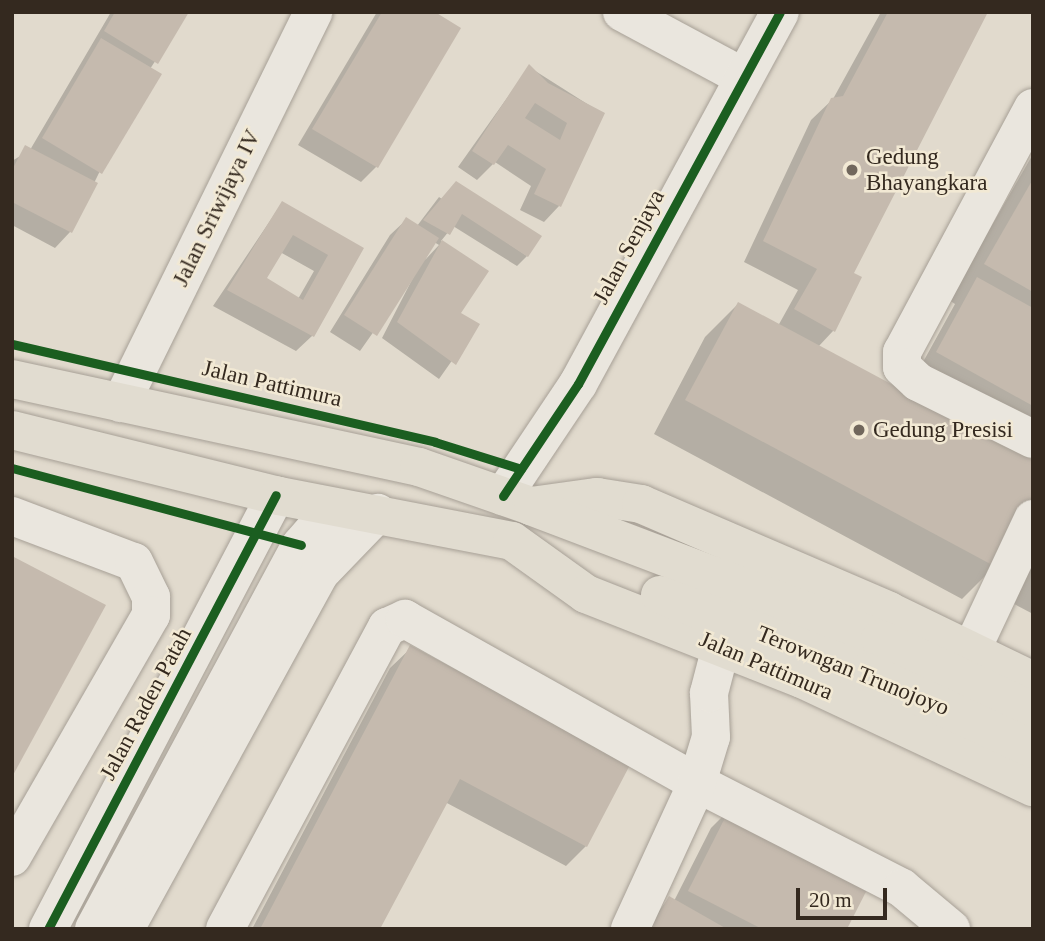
<!DOCTYPE html>
<style>
body{margin:0}
#map{position:relative;width:1045px;height:941px;overflow:hidden;background:#e1dacd;font-family:"Times New Roman",serif}
div>[style]{position:absolute}
[style*='--x']{left:calc(var(--x)*1px);top:calc(var(--y)*1px);width:calc(var(--w)*1px);rotate:calc(var(--a)*1deg)}
.shadow>*{inset:0;background:#0003}
.building>*{inset:0;background:#c5baae}
.roads{filter:drop-shadow(0 0 2px #a7a096) drop-shadow(0 0 2px #a7a096)}
.minor>*{height:38px;margin:-19px;padding:0 19px;transform-origin:19px;border-radius:19px;background:#eae6de}
.major>*{height:38px;margin:-19px;padding:0 19px;transform-origin:19px;border-radius:19px;background:#e1dcd0}
.cycleway>*{height:9px;margin:-4.5px;padding:0 4.5px;transform-origin:4.5px;border-radius:4.5px;background:#1b5e20}
.dots>*{width:19px;height:19px;translate:-50% -50%;box-sizing:border-box;border:4px solid #f2e9d4;border-radius:50%}
span{translate:-50% -50%;white-space:nowrap;text-align:center;line-height:1.15;-webkit-text-stroke:5px #f2e9d4;paint-order:stroke}
.poi-label{font-size:23px;color:#34291f}
.left{translate:0 -50%;text-align:left}
.street-label{font-size:23px;color:#34291f}
.frame{position:absolute;inset:0;border:14px solid #34291f;pointer-events:none}
.scale{position:absolute;left:796px;top:888px;width:91px;height:32px;box-sizing:border-box;border:4px solid #34291f;border-top:0;padding-left:9px;font-size:21px;line-height:24px;white-space:nowrap;color:#34291f;-webkit-text-stroke:5px #f2e9d4;paint-order:stroke}
</style>
<div id="map">
<div class="shadow">
<div style="clip-path:polygon(111px 12px,187px 12px,150px 69px,70px 232px,55px 248px,12px 225px,12px 161px,30px 150px)"></div>
<div style="clip-path:polygon(377px 12px,431px 12px,376px 167px,361px 182px,298px 145px)"></div>
<div style="clip-path:polygon(881px 12px,986px 12px,851px 274px,833px 331px,818px 347px,995px 566px,962px 599px,654px 434px,705px 337px,738px 304px,778px 326px,798px 290px,744px 262px,811px 120px,833px 99px)"></div>
<div style="clip-path:polygon(529px 67px,603px 114px,559px 206px,544px 222px,520px 210px,531px 186px,495px 162px,477px 180px,458px 167px)"></div>
<div style="clip-path:polygon(1033px 154px,1033px 437px,917px 373px,955px 304px,949px 300px)"></div>
<div style="clip-path:polygon(evenodd,439px 197px,527px 256px,517px 266px,453px 226px,441px 241px,487px 271px,459px 314px,477px 325px,439px 379px,382px 338px,417px 270px,360px 351px,330px 332px,390px 235px,406px 220px,417px 226px,439px 197px,434px 242px,439px 245px,425px 260px,434px 242px)"></div>
<div style="clip-path:polygon(evenodd,282px 203px,361px 248px,312px 336px,296px 351px,213px 306px,282px 203px,280px 252px,314px 271px,298px 299px,264px 278px,280px 252px)"></div>
<div style="clip-path:polygon(1033px 538px,1033px 614px,1001px 597px)"></div>
<div style="clip-path:polygon(411px 648px,586px 846px,566px 866px,445px 802px,378px 929px,252px 929px,390px 668px)"></div>
<div style="clip-path:polygon(731px 808px,845px 929px,645px 929px,669px 898px,674px 901px,711px 828px)"></div>
</div>
<div class="building">
<div style="clip-path:polygon(115px 12px,189px 12px,158px 64px,104px 31px)"></div>
<div style="clip-path:polygon(382px 12px,435px 12px,461px 28px,378px 168px,312px 129px)"></div>
<div style="clip-path:polygon(888px 12px,988px 12px,854px 273px,862px 277px,835px 332px,794px 309px,817px 269px,763px 241px,831px 98px,843px 96px)"></div>
<div style="clip-path:polygon(101px 38px,162px 74px,102px 174px,42px 138px)"></div>
<div style="clip-path:polygon(evenodd,529px 64px,548px 83px,605px 113px,561px 207px,534px 194px,546px 169px,508px 145px,494px 165px,472px 151px,529px 64px,535px 103px,567px 123px,560px 140px,525px 118px,535px 103px)"></div>
<div style="clip-path:polygon(25px 145px,98px 183px,72px 233px,12px 202px,12px 170px)"></div>
<div style="clip-path:polygon(1033px 179px,1033px 292px,984px 264px)"></div>
<div style="clip-path:polygon(456px 181px,542px 236px,528px 257px,462px 214px,450px 235px,423px 220px)"></div>
<div style="clip-path:polygon(evenodd,282px 201px,364px 248px,314px 337px,227px 290px,282px 201px,293px 235px,328px 255px,303px 300px,267px 278px,293px 235px)"></div>
<div style="clip-path:polygon(406px 217px,439px 238px,377px 336px,344px 315px)"></div>
<div style="clip-path:polygon(442px 240px,489px 271px,461px 313px,480px 324px,456px 365px,397px 322px)"></div>
<div style="clip-path:polygon(977px 277px,1033px 308px,1033px 406px,936px 352px)"></div>
<div style="clip-path:polygon(738px 302px,1033px 460px,1033px 499px,996px 567px,685px 400px)"></div>
<div style="clip-path:polygon(12px 556px,106px 605px,12px 777px)"></div>
<div style="clip-path:polygon(410px 645px,631px 763px,587px 847px,460px 779px,380px 929px,260px 929px)"></div>
<div style="clip-path:polygon(731px 806px,873px 878px,847px 929px,762px 929px,688px 891px)"></div>
<div style="clip-path:polygon(669px 896px,727px 929px,650px 929px)"></div>
</div>
<div class="roads">
<div class="minor">
<div style="--x:622;--y:12;--w:137;--a:28.2"></div>
<div style="--x:1033;--y:108;--w:277;--a:118.2"></div>
<div style="--x:902;--y:352;--w:15;--a:90"></div>
<div style="--x:902;--y:367;--w:22;--a:43"></div>
<div style="--x:918;--y:382;--w:128;--a:26.4"></div>
<div style="--x:121;--y:403;--w:436;--a:-63.8"></div>
<div style="--x:503;--y:496;--w:135;--a:-56.2"></div>
<div style="--x:578;--y:384;--w:423;--a:-61.5"></div>
<div style="--x:12;--y:516;--w:130;--a:20.7"></div>
<div style="--x:134;--y:562;--w:39;--a:64"></div>
<div style="--x:151;--y:597;--w:18;--a:90"></div>
<div style="--x:151;--y:615;--w:279;--a:119.9"></div>
<div style="--x:971;--y:651;--w:146;--a:-64.8"></div>
<div style="--x:48;--y:929;--w:490;--a:-62.3"></div>
<div style="--x:94;--y:929;--w:436;--a:-61.7"></div>
<div style="--x:301;--y:545;--w:50;--a:-49"></div>
<div style="--x:125;--y:929;--w:405;--a:-61.3"></div>
<div style="--x:319;--y:574;--w:85;--a:-46"></div>
<div style="--x:225;--y:929;--w:343;--a:-61.8"></div>
<div style="--x:387;--y:627;--w:20;--a:-24"></div>
<div style="--x:405;--y:619;--w:335;--a:29.3"></div>
<div style="--x:697;--y:783;--w:230;--a:27.1"></div>
<div style="--x:902;--y:888;--w:64;--a:39.9"></div>
<div style="--x:630;--y:929;--w:161;--a:-65.3"></div>
<div style="--x:697;--y:783;--w:48;--a:-73.1"></div>
<div style="--x:711;--y:737;--w:44;--a:-92.6"></div>
<div style="--x:709;--y:693;--w:48;--a:-75.4"></div>
</div>
<div class="major">
<div style="--x:12;--y:379;--w:416;--a:12.2"></div>
<div style="--x:419;--y:467;--w:119;--a:19.2"></div>
<div style="--x:531;--y:506;--w:67;--a:-7.8"></div>
<div style="--x:597;--y:497;--w:45;--a:9"></div>
<div style="--x:641;--y:504;--w:270;--a:23.3"></div>
<div style="--x:889;--y:611;--w:160;--a:25.9"></div>
<div style="--x:12;--y:430;--w:275;--a:13.9"></div>
<div style="--x:279;--y:496;--w:237;--a:10.9"></div>
<div style="--x:512;--y:541;--w:91;--a:35.6"></div>
<div style="--x:586;--y:594;--w:232;--a:21.5"></div>
<div style="--x:802;--y:679;--w:255;--a:25.1"></div>
<div style="--x:533;--y:507;--w:371;--a:20.8"></div>
<div style="--x:880;--y:639;--w:169;--a:25.2"></div>
<div style="--x:660;--y:595;--w:221;--a:20.4"></div>
<div style="--x:867;--y:672;--w:183;--a:24.9"></div>
</div>
</div>
<div class="cycleway">
<div style="--x:12;--y:344;--w:434;--a:13"></div>
<div style="--x:435;--y:442;--w:90;--a:17.4"></div>
<div style="--x:12;--y:468;--w:299;--a:14.9"></div>
<div style="--x:503;--y:496;--w:135;--a:-56.2"></div>
<div style="--x:578;--y:384;--w:423;--a:-61.5"></div>
<div style="--x:48;--y:929;--w:490;--a:-62.3"></div>
</div>
<div class="dots">
<div style="left:852px;top:170px;background:#71675c"></div>
<div style="left:859px;top:430px;background:#71675c"></div>
</div>
<div class="poi-label">
<span class="left" style="left:866px;top:170px">Gedung<br>Bhayangkara</span>
<span class="left" style="left:873px;top:430px">Gedung Presisi</span>
</div>
<div class="street-label">
<span style="left:217px;top:208px;rotate:-64deg">Jalan Sriwijaya IV</span>
<span style="left:629px;top:247px;rotate:-62deg">Jalan Senjaya</span>
<span style="left:272px;top:384px;rotate:13deg">Jalan Pattimura</span>
<span style="left:766px;top:666px;rotate:23deg">Jalan Pattimura</span>
<span style="left:853px;top:671px;rotate:22deg">Terowngan Trunojoyo</span>
<span style="left:146px;top:704px;rotate:-62deg">Jalan Raden Patah</span>
</div>
<div class="frame"></div>
<div class="scale">20 m</div>
</div>
